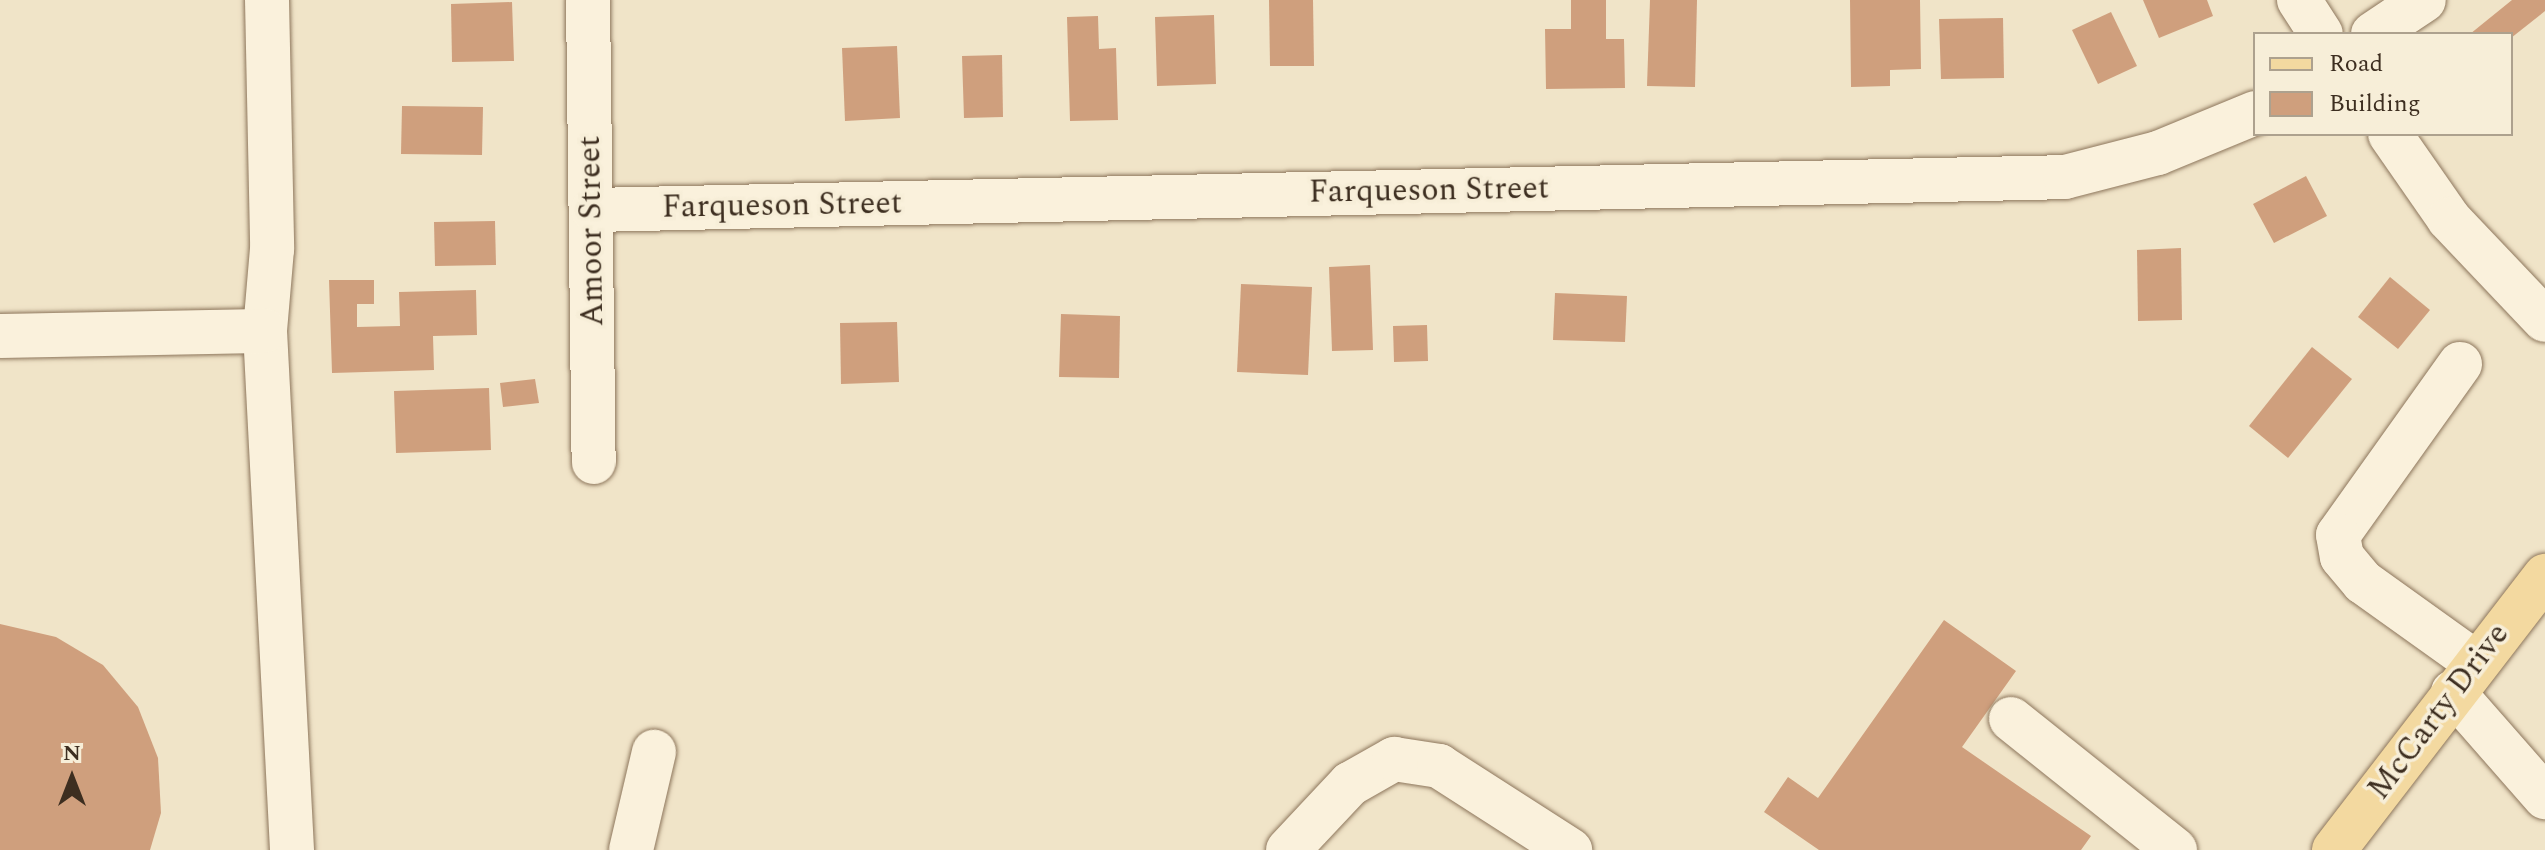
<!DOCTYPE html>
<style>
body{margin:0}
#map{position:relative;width:2545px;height:850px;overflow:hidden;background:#f0e4c8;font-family:Spectral,serif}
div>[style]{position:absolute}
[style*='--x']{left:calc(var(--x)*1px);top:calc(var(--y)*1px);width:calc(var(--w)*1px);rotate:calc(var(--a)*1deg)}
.building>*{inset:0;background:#cf9f7d}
.roads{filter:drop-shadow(0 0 2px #8d765c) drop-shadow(0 0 2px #8d765c)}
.minor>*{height:44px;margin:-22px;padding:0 22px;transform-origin:22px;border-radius:22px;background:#faf1dc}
.major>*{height:44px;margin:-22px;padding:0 22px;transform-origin:22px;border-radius:22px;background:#f3d9a0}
span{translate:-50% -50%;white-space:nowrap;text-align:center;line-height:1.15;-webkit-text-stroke:7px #f7eed8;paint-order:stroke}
.street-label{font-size:32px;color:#3d2e20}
.legend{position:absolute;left:2253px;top:32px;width:260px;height:104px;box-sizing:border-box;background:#f7eed8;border:2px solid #ada18e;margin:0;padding:10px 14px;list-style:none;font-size:24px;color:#3d2e20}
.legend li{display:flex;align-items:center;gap:16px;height:40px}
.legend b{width:40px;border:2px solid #ada18e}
.north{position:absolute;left:32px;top:738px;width:80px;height:80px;-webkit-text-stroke:6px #f7eed8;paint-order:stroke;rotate:0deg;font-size:22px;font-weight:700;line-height:32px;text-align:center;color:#3d2e20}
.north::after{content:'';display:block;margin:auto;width:28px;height:36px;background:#3d2e20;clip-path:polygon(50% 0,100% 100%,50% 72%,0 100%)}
</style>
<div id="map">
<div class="building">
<div style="clip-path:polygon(1269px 0,1313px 0,1314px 66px,1270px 66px)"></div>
<div style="clip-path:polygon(1571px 0,1606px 0,1606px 39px,1624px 39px,1625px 88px,1546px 89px,1545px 29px,1571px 29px)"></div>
<div style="clip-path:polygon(1650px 0,1697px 0,1695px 87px,1647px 86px)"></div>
<div style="clip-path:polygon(1850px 0,1920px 0,1921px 69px,1890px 70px,1890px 86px,1851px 87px)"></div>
<div style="clip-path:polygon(2143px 0,2207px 0,2213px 16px,2159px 38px)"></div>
<div style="clip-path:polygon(2512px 0,2545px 0,2545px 11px,2511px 38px,2470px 34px)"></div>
<div style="clip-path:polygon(512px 2px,514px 61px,452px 62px,451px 4px)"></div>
<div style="clip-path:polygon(2111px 12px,2137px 66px,2098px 84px,2072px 30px)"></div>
<div style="clip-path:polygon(1214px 15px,1216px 84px,1157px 86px,1155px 17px)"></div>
<div style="clip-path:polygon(1098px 16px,1099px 49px,1116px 48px,1118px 120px,1070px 121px,1067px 17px)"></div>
<div style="clip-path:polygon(2003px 18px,2004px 78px,1941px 79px,1939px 19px)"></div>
<div style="clip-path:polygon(897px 46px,900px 118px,845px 121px,842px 48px)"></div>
<div style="clip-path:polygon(1002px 55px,1003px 117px,964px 118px,962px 56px)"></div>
<div style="clip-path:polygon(402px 106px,483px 107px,482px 155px,401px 154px)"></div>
<div style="clip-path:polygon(2306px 176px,2327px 216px,2274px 243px,2253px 204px)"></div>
<div style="clip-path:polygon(495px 221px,496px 265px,435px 266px,434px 222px)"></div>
<div style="clip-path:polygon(2181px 248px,2182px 320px,2138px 321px,2137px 250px)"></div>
<div style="clip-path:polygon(1370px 265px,1373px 350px,1332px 351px,1329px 267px)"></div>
<div style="clip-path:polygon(2390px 277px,2430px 310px,2398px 349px,2358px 317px)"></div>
<div style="clip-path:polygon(329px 280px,374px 280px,374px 304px,357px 304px,357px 327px,400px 326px,399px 292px,476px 290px,477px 335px,433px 336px,434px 370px,332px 373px)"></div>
<div style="clip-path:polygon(1241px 284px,1312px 287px,1308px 375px,1237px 372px)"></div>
<div style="clip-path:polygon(1555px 293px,1627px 296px,1625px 342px,1553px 340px)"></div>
<div style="clip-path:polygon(1061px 314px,1120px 316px,1119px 378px,1059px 377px)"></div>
<div style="clip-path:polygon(897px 322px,899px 382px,841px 384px,840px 323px)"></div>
<div style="clip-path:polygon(1427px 325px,1428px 361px,1394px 362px,1393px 326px)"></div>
<div style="clip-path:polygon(2312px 347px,2352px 379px,2288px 458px,2249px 426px)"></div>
<div style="clip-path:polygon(535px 379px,539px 403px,503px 407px,500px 383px)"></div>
<div style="clip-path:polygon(489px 388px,491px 450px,396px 453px,394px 391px)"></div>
<div style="clip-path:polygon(1944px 620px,2016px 671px,1962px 747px,2091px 836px,2081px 850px,1819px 850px,1764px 812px,1788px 777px,1818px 798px)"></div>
<div style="clip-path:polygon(0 624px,56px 637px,103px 665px,138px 707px,158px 758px,161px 813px,150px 850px,0 850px)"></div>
</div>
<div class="roads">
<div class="minor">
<div style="--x:267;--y:0;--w:249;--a:88.8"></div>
<div style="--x:272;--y:249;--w:82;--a:94.9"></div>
<div style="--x:265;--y:331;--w:520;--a:87.02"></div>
<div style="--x:588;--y:0;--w:462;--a:89.3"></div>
<div style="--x:2299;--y:0;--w:40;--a:57.1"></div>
<div style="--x:2373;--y:34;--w:61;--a:-33.7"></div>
<div style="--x:2390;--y:134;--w:103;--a:55.2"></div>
<div style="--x:2449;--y:219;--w:139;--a:46.5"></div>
<div style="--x:593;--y:210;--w:1472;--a:-1.28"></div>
<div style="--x:2065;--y:177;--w:96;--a:-14.5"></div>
<div style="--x:2158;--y:153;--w:105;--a:-22.4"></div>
<div style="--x:0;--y:336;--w:265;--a:-1.1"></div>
<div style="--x:2460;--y:364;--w:210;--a:125.5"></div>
<div style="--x:2338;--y:535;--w:22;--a:80"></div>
<div style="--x:2342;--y:557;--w:33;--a:50"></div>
<div style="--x:2363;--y:582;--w:139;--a:35.6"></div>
<div style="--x:2453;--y:692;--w:140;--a:48.8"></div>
<div style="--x:2011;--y:719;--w:210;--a:38.6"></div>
<div style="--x:631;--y:850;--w:101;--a:-76.8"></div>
<div style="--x:1288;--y:850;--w:91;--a:-46.8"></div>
<div style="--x:1350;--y:784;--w:51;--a:-29.6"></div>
<div style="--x:1394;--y:759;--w:46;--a:8.8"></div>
<div style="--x:1439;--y:766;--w:156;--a:32.7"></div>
</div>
<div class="major">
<div style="--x:2334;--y:850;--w:346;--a:-52.4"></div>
</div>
</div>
<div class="street-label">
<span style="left:1429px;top:191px;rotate:-1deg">Farqueson Street</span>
<span style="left:782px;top:206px;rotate:-1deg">Farqueson Street</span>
<span style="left:592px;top:231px;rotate:-91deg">Amoor Street</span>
<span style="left:2439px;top:712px;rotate:-53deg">McCarty Drive</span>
</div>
<ul class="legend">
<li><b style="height:10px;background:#f3d9a0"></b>Road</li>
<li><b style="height:22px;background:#cf9f7d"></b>Building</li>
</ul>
<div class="north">N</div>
</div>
